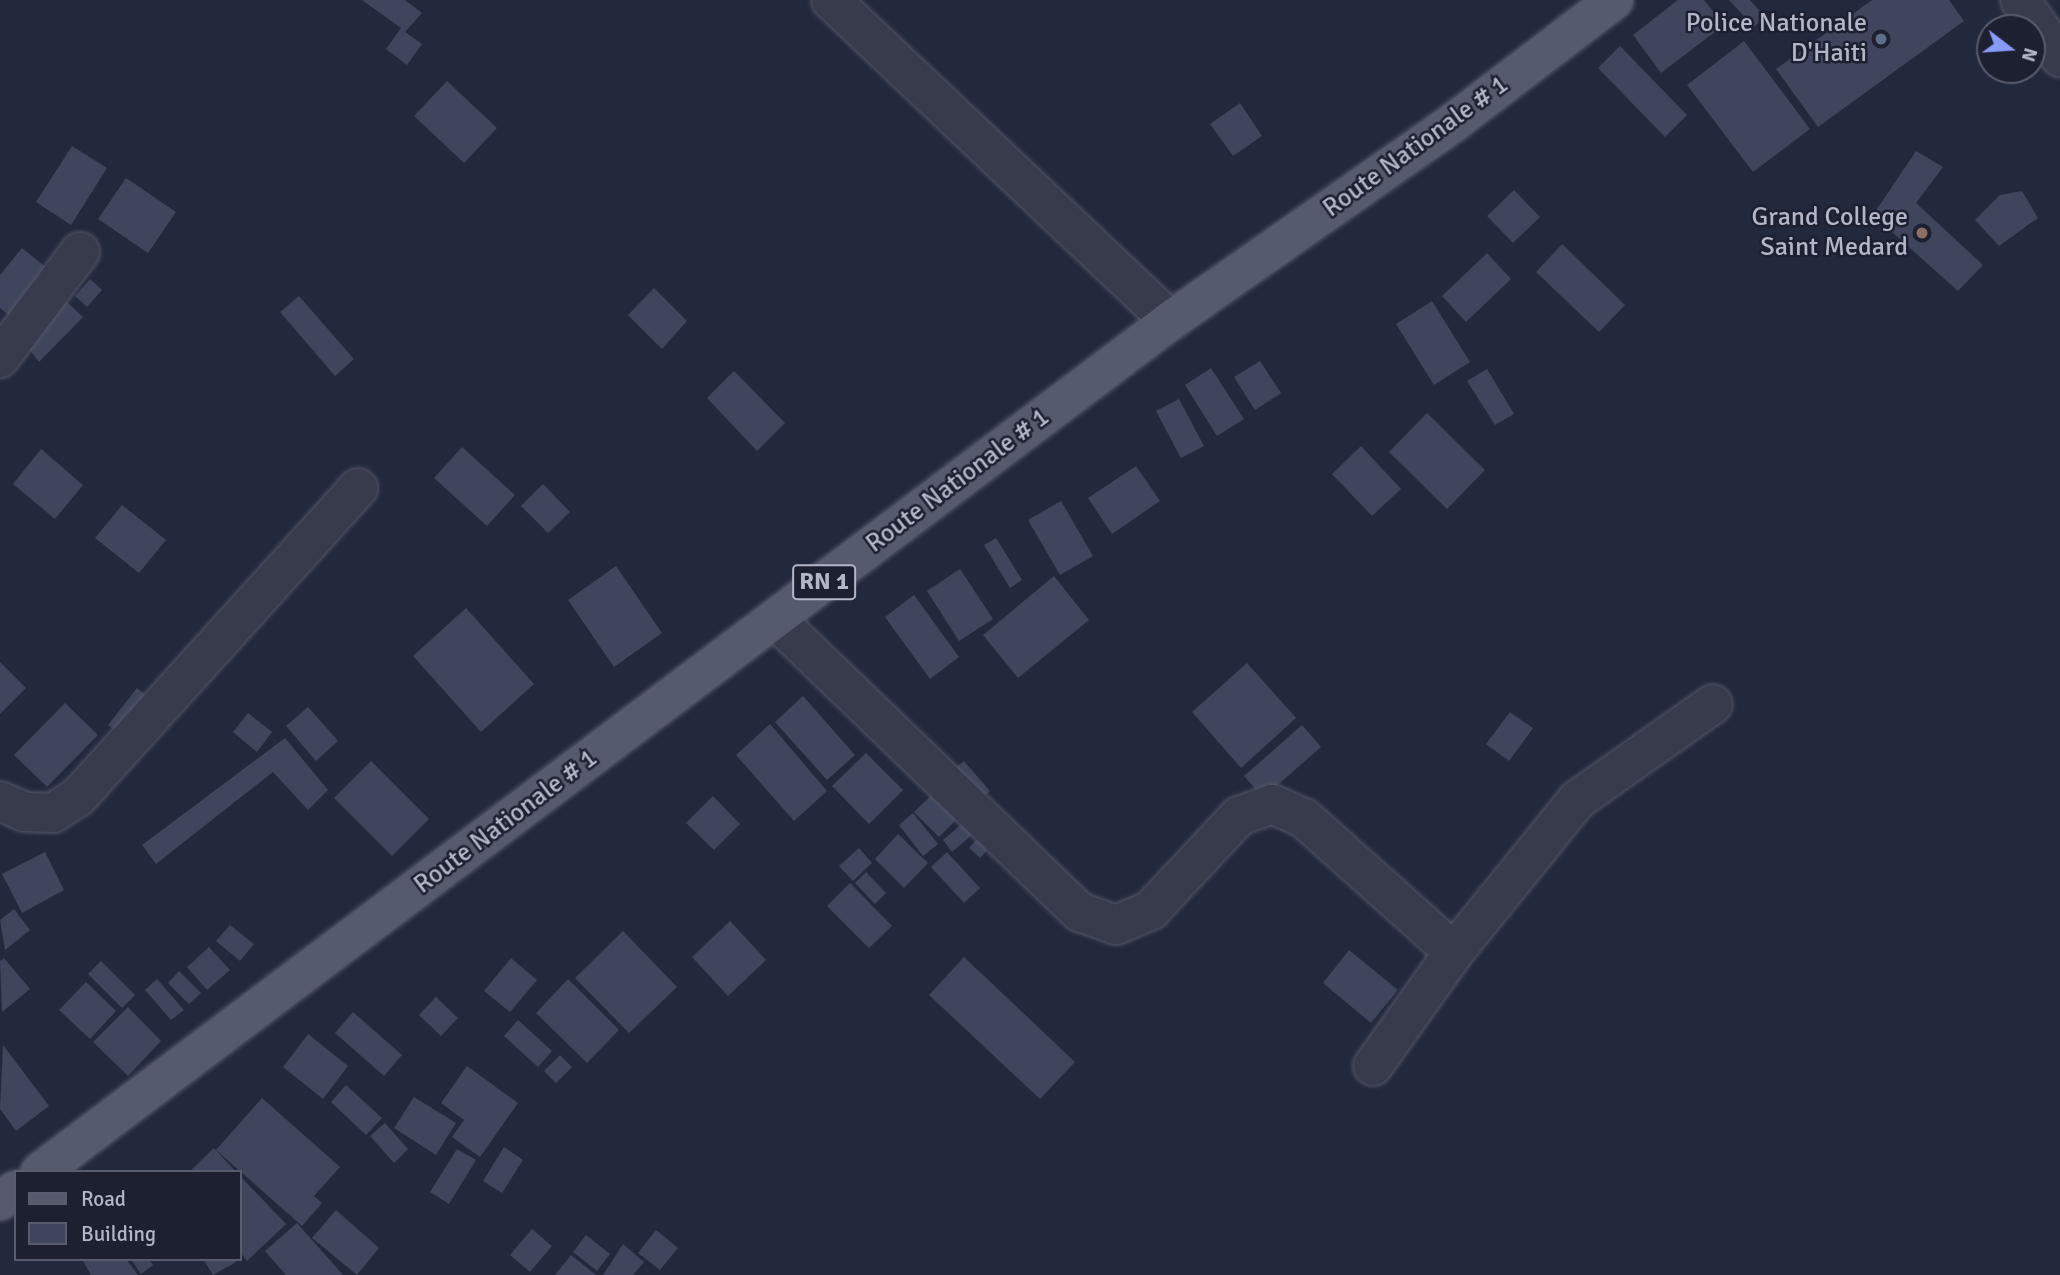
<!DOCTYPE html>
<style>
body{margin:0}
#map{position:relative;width:2060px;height:1275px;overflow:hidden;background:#23293c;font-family:Signika,sans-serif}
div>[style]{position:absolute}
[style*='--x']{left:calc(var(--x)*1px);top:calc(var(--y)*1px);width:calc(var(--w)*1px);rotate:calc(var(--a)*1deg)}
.building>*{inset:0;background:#3f455c}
.roads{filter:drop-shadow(0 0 2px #525667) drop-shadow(0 0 2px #525667)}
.street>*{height:38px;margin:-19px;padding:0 19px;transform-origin:19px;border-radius:19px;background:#373b4c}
.primary>*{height:38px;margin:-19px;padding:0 19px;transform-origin:19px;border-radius:19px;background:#555a6c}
.dots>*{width:19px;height:19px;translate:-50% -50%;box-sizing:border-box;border:4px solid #1c2031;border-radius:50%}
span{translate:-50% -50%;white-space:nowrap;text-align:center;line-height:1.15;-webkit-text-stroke:5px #1c2031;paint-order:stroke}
.shield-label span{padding:2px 5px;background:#1c2031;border:2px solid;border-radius:5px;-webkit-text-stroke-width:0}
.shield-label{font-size:24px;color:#b2b6c7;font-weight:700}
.poi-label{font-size:26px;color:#b2b6c7}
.right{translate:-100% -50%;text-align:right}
.street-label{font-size:26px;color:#b2b6c7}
.legend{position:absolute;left:14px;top:1170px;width:228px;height:91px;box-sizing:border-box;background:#1c2031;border:2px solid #585c6d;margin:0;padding:9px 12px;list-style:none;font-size:21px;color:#b2b6c7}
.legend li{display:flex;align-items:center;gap:14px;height:35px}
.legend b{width:35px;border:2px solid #585c6d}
.north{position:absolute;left:1976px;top:14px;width:70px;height:70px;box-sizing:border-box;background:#1c2031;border:2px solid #585c6d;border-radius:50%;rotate:107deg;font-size:19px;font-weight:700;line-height:28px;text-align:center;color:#b2b6c7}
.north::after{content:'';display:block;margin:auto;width:24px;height:32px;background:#879cf7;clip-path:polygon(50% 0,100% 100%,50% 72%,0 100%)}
</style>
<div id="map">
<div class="building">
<div style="clip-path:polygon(362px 0,405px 0,422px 13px,405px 32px,422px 44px,407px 65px,386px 49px,401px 28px)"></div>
<div style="clip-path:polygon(1678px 0,1704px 0,1724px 25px,1661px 73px,1633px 35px)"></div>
<div style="clip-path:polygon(1729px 0,1750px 0,1765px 17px,1754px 27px)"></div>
<div style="clip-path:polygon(1872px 0,1949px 0,1964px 21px,1818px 127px,1776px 69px)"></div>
<div style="clip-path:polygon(1744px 41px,1810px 129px,1753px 172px,1687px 85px)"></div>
<div style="clip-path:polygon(1620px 46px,1687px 115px,1665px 137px,1598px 68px)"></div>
<div style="clip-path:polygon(447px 81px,497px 128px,464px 163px,414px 116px)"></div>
<div style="clip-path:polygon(1240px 103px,1262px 136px,1233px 156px,1210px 124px)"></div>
<div style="clip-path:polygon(72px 146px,107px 168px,71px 225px,36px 202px)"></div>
<div style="clip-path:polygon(1916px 151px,1943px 167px,1916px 203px,1983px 265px,1958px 291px,1873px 215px)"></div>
<div style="clip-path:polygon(126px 178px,176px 212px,148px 253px,98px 219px)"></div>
<div style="clip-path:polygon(1514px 190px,1540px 217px,1513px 243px,1487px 216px)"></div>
<div style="clip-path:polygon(2022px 191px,2038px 218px,1999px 246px,1975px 220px,2000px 195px)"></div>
<div style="clip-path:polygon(1562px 244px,1625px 305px,1599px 332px,1536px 272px)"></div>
<div style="clip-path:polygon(22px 248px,53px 273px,15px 320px,0 308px,0 275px)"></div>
<div style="clip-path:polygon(1487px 253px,1511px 279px,1466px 322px,1442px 296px)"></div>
<div style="clip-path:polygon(90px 279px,102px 290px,87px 307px,75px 296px)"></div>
<div style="clip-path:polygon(654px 288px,687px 321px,662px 349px,628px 315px)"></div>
<div style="clip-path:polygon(299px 296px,354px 359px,335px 376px,280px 312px)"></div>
<div style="clip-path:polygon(66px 301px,83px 317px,39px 362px,28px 348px)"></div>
<div style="clip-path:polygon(1432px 301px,1470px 362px,1434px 385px,1396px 324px)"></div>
<div style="clip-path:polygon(1260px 361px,1281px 393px,1255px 410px,1234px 377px)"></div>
<div style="clip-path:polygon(1211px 368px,1244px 419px,1217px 436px,1185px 385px)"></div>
<div style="clip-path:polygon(1487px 369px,1514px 414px,1495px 425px,1467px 381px)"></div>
<div style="clip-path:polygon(734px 371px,785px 423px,757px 451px,707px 398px)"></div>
<div style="clip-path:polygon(1179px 399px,1204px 446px,1181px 458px,1156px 411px)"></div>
<div style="clip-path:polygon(1427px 413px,1485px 470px,1447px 509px,1389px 452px)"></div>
<div style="clip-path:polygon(1361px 446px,1401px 489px,1372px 516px,1332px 474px)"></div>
<div style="clip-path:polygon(462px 447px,515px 495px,487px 526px,434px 478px)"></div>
<div style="clip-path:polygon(41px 449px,83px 485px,55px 519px,13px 484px)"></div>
<div style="clip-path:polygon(1136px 466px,1160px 501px,1112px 534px,1088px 498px)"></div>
<div style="clip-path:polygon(543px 484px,570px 512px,548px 533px,521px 506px)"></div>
<div style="clip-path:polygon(1061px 501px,1093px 556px,1060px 575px,1028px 520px)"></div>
<div style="clip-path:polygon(122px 505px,166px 540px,139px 573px,95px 538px)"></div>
<div style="clip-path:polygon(996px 538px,1022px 580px,1010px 588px,984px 545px)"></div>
<div style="clip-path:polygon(616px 566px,662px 633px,614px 667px,568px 600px)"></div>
<div style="clip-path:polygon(960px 569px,993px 619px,959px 641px,927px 591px)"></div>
<div style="clip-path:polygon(1054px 576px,1089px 620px,1018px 678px,983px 635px)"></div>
<div style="clip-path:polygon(914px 595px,959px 657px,930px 679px,885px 617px)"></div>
<div style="clip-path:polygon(466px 608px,534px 684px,481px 732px,413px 656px)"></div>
<div style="clip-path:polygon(0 662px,26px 688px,0 714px)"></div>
<div style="clip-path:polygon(1247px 663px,1296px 718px,1241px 768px,1192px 712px)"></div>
<div style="clip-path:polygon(137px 688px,154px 701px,125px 738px,108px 725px)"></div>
<div style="clip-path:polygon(803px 696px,855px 755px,827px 780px,775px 722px)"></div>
<div style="clip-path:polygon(65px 703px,98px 735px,47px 787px,14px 755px)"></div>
<div style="clip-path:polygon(308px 707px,338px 741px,316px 761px,286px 726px)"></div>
<div style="clip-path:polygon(1510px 712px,1533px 728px,1509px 761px,1486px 744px)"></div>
<div style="clip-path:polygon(248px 713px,272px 732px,257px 752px,233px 732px)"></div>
<div style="clip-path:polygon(770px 724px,827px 791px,794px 821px,736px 755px)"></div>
<div style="clip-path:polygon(1302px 725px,1321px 747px,1263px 798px,1244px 776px)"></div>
<div style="clip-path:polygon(285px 738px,328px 790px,308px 810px,273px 772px,156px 864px,142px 845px)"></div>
<div style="clip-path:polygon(866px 753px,903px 790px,869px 824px,832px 786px)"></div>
<div style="clip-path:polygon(371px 761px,429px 819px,392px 856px,334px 798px)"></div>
<div style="clip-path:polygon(964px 761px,990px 791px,973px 806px,946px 775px)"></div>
<div style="clip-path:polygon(943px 784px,968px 808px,939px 837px,914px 812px)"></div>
<div style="clip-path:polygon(713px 796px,740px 824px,714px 850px,686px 823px)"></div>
<div style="clip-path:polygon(913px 813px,938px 844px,923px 856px,899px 825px)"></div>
<div style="clip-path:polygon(963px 823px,972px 835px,952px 852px,943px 840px)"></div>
<div style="clip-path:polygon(987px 828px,998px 838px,980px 858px,969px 848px)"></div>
<div style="clip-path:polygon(898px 834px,928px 863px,904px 888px,875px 859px)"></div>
<div style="clip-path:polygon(859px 848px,872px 863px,853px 881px,839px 866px)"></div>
<div style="clip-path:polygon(45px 852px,64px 890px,22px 913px,2px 874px)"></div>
<div style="clip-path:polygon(947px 852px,980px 888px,964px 903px,931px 867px)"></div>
<div style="clip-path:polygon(866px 872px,886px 893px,875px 904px,855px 883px)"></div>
<div style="clip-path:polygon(850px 883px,892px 926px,869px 948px,827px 906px)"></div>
<div style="clip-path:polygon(14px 909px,30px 930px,5px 950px,0 920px)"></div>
<div style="clip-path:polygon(730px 921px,766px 960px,728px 996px,692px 957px)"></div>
<div style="clip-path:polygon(230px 925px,254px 944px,240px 961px,216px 941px)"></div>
<div style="clip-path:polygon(623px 931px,677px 987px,629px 1033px,575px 978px)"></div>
<div style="clip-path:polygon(209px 947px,230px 970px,207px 990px,187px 967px)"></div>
<div style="clip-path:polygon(1349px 950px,1398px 990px,1371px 1023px,1323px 983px)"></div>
<div style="clip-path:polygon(964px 957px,1075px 1062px,1040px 1099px,929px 995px)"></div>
<div style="clip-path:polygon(4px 958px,30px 989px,2px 1012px,0 961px)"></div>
<div style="clip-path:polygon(511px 958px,537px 980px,510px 1012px,484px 991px)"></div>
<div style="clip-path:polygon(101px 961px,135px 995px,122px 1008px,88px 974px)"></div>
<div style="clip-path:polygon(179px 971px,201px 993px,189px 1004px,168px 983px)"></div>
<div style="clip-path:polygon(157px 979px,184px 1010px,171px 1020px,145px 990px)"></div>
<div style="clip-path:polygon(568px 979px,619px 1030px,587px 1063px,536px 1013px)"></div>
<div style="clip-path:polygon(86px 982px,116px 1011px,90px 1039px,59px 1010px)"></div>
<div style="clip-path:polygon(436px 997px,458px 1018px,441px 1036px,419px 1015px)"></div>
<div style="clip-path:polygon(128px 1007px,161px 1041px,128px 1076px,93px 1042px)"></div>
<div style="clip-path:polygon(353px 1012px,402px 1055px,384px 1076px,335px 1033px)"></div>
<div style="clip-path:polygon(518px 1020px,552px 1051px,538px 1067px,504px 1036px)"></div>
<div style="clip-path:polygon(308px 1034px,348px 1066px,323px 1099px,283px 1067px)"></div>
<div style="clip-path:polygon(3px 1045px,49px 1106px,16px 1131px,0 1109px)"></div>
<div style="clip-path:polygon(560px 1055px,572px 1067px,556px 1083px,544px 1071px)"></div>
<div style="clip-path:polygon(467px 1066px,518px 1103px,480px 1157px,452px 1137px,464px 1120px,441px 1103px)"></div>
<div style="clip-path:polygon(346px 1085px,382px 1118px,366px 1135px,331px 1102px)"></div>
<div style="clip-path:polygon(414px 1097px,456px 1123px,436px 1155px,394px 1128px)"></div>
<div style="clip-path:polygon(262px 1098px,340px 1167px,314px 1196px,322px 1203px,302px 1226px,216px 1150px)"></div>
<div style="clip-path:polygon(385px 1123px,408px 1149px,394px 1163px,370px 1136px)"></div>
<div style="clip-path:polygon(504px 1147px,523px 1160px,502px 1193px,483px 1181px)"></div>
<div style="clip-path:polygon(214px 1148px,236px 1172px,189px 1172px)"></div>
<div style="clip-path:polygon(457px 1149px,476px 1160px,449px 1204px,430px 1192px)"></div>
<div style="clip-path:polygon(240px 1176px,286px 1224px,247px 1261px,240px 1252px)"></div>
<div style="clip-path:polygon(336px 1210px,379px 1248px,357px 1275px,312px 1238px)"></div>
<div style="clip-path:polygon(297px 1223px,343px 1275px,286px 1275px,265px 1251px)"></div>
<div style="clip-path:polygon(532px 1229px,552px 1246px,530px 1272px,510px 1255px)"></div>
<div style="clip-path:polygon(656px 1230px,678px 1248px,660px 1270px,638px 1253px)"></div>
<div style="clip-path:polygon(586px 1235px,610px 1254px,597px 1271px,573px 1252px)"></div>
<div style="clip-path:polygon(623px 1244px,644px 1262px,633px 1275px,603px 1275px)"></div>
<div style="clip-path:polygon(571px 1255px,596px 1275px,555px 1275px)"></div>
<div style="clip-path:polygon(82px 1259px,126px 1259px,138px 1275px,91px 1275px)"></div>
<div style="clip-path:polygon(131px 1259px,149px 1259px,153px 1265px,141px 1274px)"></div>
<div style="clip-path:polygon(203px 1259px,234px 1259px,236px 1262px,213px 1275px)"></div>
</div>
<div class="roads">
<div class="street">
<div style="--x:831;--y:0;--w:467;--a:43.4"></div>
<div style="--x:2020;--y:0;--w:70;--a:54.9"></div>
<div style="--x:0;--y:358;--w:133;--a:-53"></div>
<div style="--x:775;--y:619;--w:423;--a:43.9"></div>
<div style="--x:1080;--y:912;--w:38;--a:20"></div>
<div style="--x:1116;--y:925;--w:38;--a:-23"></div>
<div style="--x:1151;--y:910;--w:129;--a:-46.9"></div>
<div style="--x:1239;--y:816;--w:35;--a:-20"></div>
<div style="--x:1272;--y:804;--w:35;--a:24"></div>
<div style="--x:1304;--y:818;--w:201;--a:41.8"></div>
<div style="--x:1454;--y:952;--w:196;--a:-51"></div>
<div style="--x:1577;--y:800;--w:166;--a:-35.2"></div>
<div style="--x:0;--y:801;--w:27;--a:24"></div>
<div style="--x:25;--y:812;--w:28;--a:2"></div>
<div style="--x:53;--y:813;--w:30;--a:-33"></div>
<div style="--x:78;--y:797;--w:417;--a:-47.8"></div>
<div style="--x:1373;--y:1066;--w:140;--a:-54.6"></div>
</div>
<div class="primary">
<div style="--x:40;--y:1172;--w:1415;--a:-36.98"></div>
<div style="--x:1170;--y:321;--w:347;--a:-35"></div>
<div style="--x:1454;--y:122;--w:201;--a:-37.3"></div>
<div style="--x:0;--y:1201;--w:19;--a:-35"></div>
</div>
</div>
<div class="dots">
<div style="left:1881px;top:39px;background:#5c6f8a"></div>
<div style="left:1922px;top:233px;background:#8d6e63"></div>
</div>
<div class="shield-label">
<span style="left:824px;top:582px">RN 1</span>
</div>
<div class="poi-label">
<span class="right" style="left:1867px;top:39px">Police Nationale<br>D'Haiti</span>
<span class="right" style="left:1908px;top:233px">Grand College<br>Saint Medard</span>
</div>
<div class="street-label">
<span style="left:1416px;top:147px;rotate:-36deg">Route Nationale # 1</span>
<span style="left:958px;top:481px;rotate:-37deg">Route Nationale # 1</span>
<span style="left:506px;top:822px;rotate:-37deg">Route Nationale # 1</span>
</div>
<ul class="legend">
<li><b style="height:9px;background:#555a6c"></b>Road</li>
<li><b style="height:19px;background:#3f455c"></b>Building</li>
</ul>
<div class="north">N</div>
</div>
